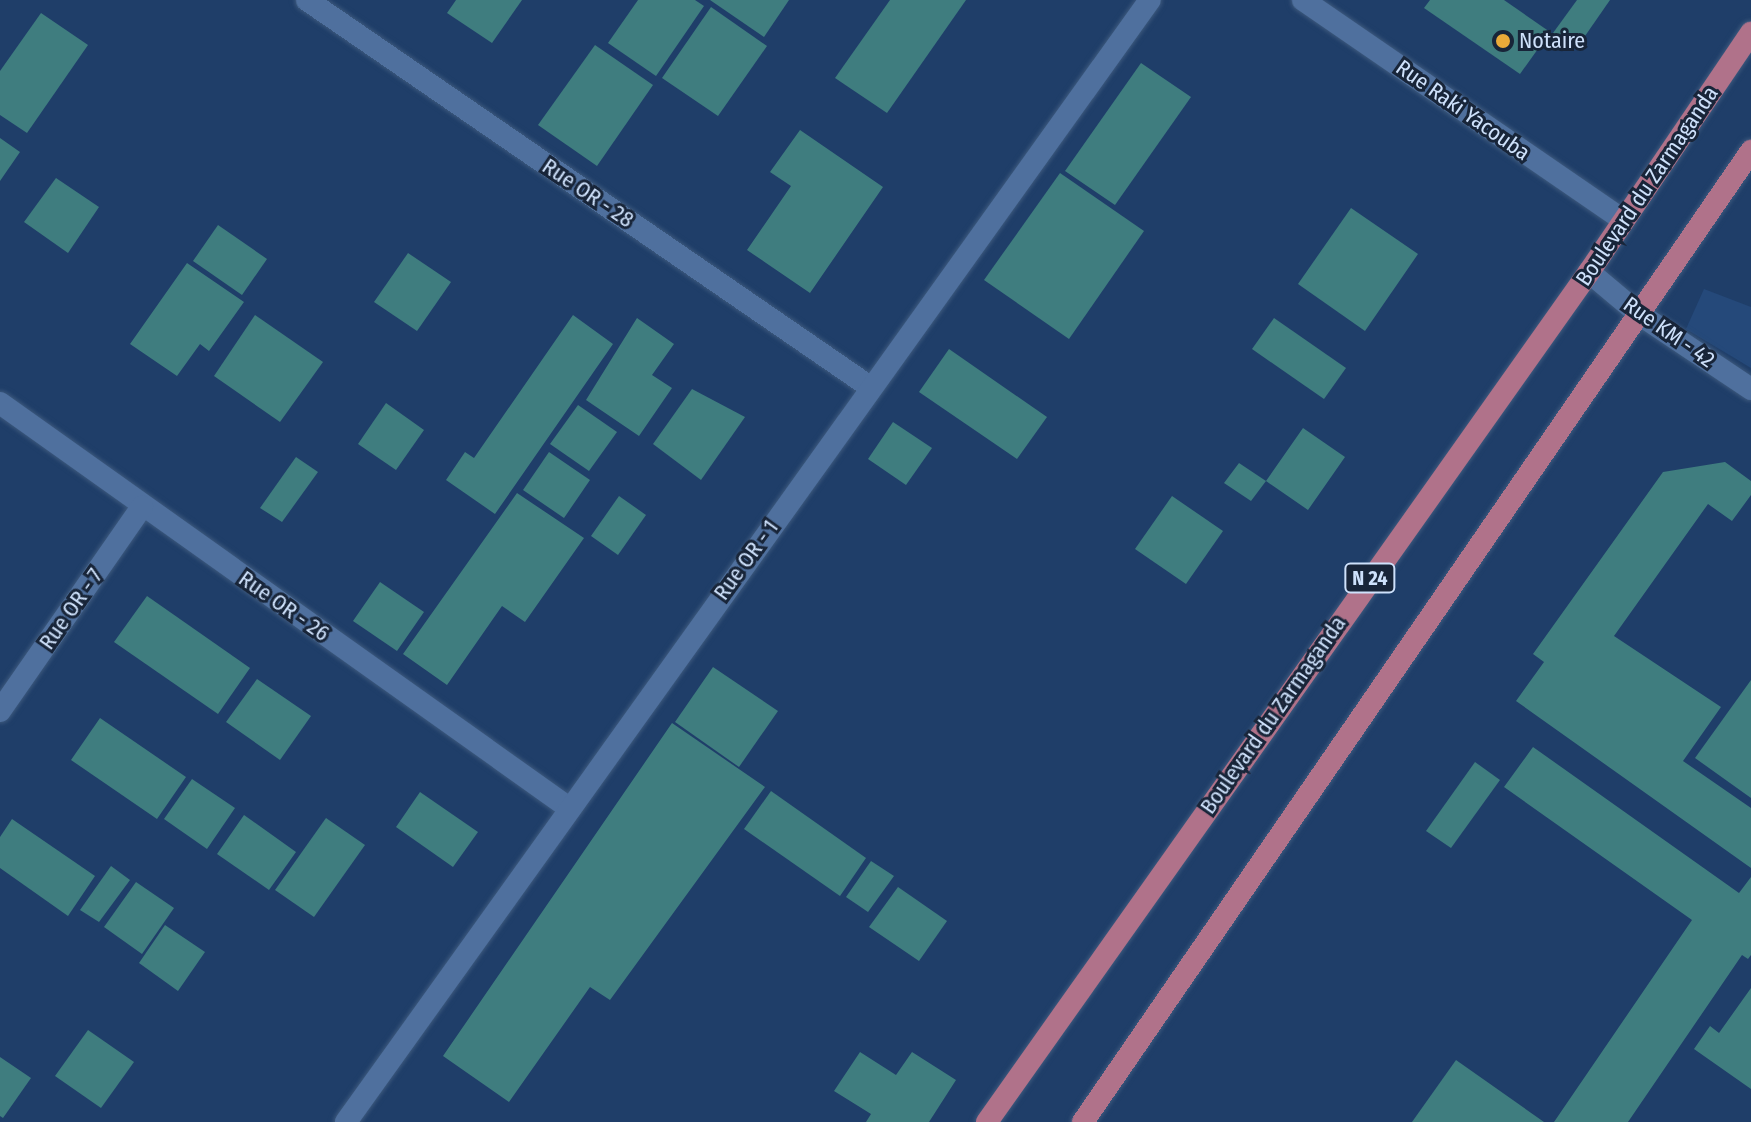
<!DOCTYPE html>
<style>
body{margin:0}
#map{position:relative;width:1751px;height:1122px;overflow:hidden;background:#1f3e69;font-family:"Fira Sans Condensed",sans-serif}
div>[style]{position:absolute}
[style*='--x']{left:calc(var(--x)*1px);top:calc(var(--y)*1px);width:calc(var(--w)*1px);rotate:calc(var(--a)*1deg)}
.built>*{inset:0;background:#25497a}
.building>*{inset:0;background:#3f7d7f}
.roads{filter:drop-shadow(0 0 2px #3d597d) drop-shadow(0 0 2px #3d597d)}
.minor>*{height:22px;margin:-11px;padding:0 11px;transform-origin:11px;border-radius:11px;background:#4f709e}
.primary>*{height:22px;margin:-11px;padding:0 11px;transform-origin:11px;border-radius:11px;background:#b0728a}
.dots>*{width:22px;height:22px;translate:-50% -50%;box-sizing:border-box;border:4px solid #182539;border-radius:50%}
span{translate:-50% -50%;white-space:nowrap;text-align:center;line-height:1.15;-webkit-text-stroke:6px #182539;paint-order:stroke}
.shield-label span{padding:2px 6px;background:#182539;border:2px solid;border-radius:6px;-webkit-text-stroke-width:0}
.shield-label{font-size:20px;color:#cee1fb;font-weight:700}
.poi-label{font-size:22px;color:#cee1fb}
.left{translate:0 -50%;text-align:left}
.street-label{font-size:22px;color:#cee1fb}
</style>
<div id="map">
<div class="built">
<div style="clip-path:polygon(1704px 289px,1751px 307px,1751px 368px,1686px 329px)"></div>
</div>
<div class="building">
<div style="clip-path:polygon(456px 0,522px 0,492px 43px,447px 13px)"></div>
<div style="clip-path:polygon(638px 0,695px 0,704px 6px,656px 76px,608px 43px)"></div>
<div style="clip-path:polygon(710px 0,789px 0,764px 37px)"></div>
<div style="clip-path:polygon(890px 0,966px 0,887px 113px,835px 78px)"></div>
<div style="clip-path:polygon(1430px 0,1504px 0,1550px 32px,1520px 74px,1424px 8px)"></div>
<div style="clip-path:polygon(1577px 0,1610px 0,1576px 49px,1553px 33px)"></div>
<div style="clip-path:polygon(711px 7px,767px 46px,718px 116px,662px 78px)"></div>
<div style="clip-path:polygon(41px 13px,88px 45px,27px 133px,0 115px,0 71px)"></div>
<div style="clip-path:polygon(595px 45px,653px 85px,597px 166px,538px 125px)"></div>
<div style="clip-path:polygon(1141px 63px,1191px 97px,1115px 205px,1065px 171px)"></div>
<div style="clip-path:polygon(800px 130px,883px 187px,810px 293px,747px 250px,791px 186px,770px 172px)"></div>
<div style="clip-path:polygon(0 138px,20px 152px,0 181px)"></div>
<div style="clip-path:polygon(1060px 173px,1144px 231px,1069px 339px,984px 280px)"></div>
<div style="clip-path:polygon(56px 178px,99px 207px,68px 253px,24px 222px)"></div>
<div style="clip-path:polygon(1351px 208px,1418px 254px,1365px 331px,1298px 284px)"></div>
<div style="clip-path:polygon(218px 225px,267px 259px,242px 295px,193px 261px)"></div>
<div style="clip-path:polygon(408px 253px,451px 282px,417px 331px,374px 302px)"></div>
<div style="clip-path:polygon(187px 263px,244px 302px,209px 351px,200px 344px,177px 376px,130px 344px)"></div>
<div style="clip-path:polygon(255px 315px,323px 362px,280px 422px,214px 376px)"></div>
<div style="clip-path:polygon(573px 315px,613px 344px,495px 514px,446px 480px,465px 452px,474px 458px)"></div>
<div style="clip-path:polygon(637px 318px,674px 344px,652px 375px,672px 388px,639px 436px,586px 400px)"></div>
<div style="clip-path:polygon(1274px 318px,1346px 368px,1324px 399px,1252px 349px)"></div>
<div style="clip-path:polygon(949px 349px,1047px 417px,1017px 459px,919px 392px)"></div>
<div style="clip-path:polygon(692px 389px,745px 417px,701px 480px,653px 444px)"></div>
<div style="clip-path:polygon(386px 403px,424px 430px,396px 470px,358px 444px)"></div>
<div style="clip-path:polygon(578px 405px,617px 432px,589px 471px,550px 444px)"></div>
<div style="clip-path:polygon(893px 422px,932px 448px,906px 485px,868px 459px)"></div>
<div style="clip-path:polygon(1303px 428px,1345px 457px,1308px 510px,1266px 481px,1251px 501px,1224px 483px,1239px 463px,1266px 481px)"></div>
<div style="clip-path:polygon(549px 452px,590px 480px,564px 518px,523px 490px)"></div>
<div style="clip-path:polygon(296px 457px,318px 472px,282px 522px,260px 508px)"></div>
<div style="clip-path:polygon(1725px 462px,1751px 481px,1751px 495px,1732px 521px,1708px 504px,1614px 636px,1721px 707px,1683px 761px,1751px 808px,1751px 868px,1516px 701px,1544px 662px,1533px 654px,1663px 472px)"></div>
<div style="clip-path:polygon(517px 493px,584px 538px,525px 622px,502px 606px,447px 685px,403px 654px)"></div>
<div style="clip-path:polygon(619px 496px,646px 515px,618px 555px,591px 536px)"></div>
<div style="clip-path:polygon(1172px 496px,1223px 531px,1186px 584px,1135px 549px)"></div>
<div style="clip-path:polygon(380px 582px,424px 612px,397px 651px,353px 621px)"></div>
<div style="clip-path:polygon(147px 596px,250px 668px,218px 714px,114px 642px)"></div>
<div style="clip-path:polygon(713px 667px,778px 711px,739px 767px,675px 722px)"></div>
<div style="clip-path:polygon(257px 679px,311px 716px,280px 760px,226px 722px)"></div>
<div style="clip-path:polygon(1751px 680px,1751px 798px,1695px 758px)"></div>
<div style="clip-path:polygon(100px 718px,186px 777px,157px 819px,71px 760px)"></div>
<div style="clip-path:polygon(672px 723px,765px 787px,610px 1000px,590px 987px,509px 1102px,443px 1056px)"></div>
<div style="clip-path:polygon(1533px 747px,1739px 893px,1751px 877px,1751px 955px,1748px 959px,1742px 955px,1628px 1122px,1554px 1122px,1692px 920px,1504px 787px)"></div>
<div style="clip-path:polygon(1475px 762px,1500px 780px,1451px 848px,1426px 831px)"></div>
<div style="clip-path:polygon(192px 779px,235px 808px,207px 849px,164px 819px)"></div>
<div style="clip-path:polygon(771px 791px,866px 858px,840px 896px,744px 829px)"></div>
<div style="clip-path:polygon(420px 792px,478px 832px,453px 867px,396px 827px)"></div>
<div style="clip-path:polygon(244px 815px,296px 852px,269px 890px,217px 854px)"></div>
<div style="clip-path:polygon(326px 818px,365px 845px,314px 917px,275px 890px)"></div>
<div style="clip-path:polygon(12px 819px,95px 876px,68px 916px,0 868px,0 837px)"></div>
<div style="clip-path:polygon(871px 861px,894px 876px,868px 912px,846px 897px)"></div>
<div style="clip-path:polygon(111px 866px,130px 880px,99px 922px,80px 910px)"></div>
<div style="clip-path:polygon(136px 882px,174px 908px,142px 954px,104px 927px)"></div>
<div style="clip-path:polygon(898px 887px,947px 921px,919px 961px,869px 927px)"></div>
<div style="clip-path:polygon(165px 925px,205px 952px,178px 991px,139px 963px)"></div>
<div style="clip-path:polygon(1751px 988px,1751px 1089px,1694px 1049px,1710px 1026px,1719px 1033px)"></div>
<div style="clip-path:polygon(88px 1030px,134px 1062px,101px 1108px,55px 1076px)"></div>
<div style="clip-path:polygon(860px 1052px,896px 1075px,912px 1052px,956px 1080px,929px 1122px,866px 1122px,871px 1114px,834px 1091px)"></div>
<div style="clip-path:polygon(0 1057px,31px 1078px,3px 1118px,0 1116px)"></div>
<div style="clip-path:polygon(1456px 1060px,1544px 1122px,1412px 1122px)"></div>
</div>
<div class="roads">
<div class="minor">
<div style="--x:307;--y:0;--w:683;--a:34.5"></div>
<div style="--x:1303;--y:0;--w:388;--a:34.5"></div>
<div style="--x:1589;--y:272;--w:65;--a:40"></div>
<div style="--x:1639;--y:314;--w:135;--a:33.8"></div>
<div style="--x:0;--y:403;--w:698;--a:35.44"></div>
<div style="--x:0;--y:711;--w:249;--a:-55.2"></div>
<div style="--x:346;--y:1122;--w:1380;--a:-54.38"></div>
</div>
<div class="primary">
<div style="--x:987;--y:1122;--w:1042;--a:-54.69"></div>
<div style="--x:1589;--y:272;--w:289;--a:-55.9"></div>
<div style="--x:1083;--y:1122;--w:1179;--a:-55.47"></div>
</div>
</div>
<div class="dots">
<div style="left:1503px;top:41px;background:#eaaa39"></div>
</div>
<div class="shield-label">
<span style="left:1370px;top:578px">N 24</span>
</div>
<div class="poi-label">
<span class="left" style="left:1519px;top:41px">Notaire</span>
</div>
<div class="street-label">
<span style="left:1463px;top:110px;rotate:35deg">Rue Raki Yacouba</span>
<span style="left:1647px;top:186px;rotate:-56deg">Boulevard du Zarmaganda</span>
<span style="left:588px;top:193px;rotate:34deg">Rue OR - 28</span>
<span style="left:1669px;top:332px;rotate:35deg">Rue KM - 42</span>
<span style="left:746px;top:560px;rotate:-54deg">Rue OR - 1</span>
<span style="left:284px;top:606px;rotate:35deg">Rue OR - 26</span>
<span style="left:71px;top:609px;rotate:-55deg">Rue OR - 7</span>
<span style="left:1273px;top:715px;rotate:-55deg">Boulevard du Zarmaganda</span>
</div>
</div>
